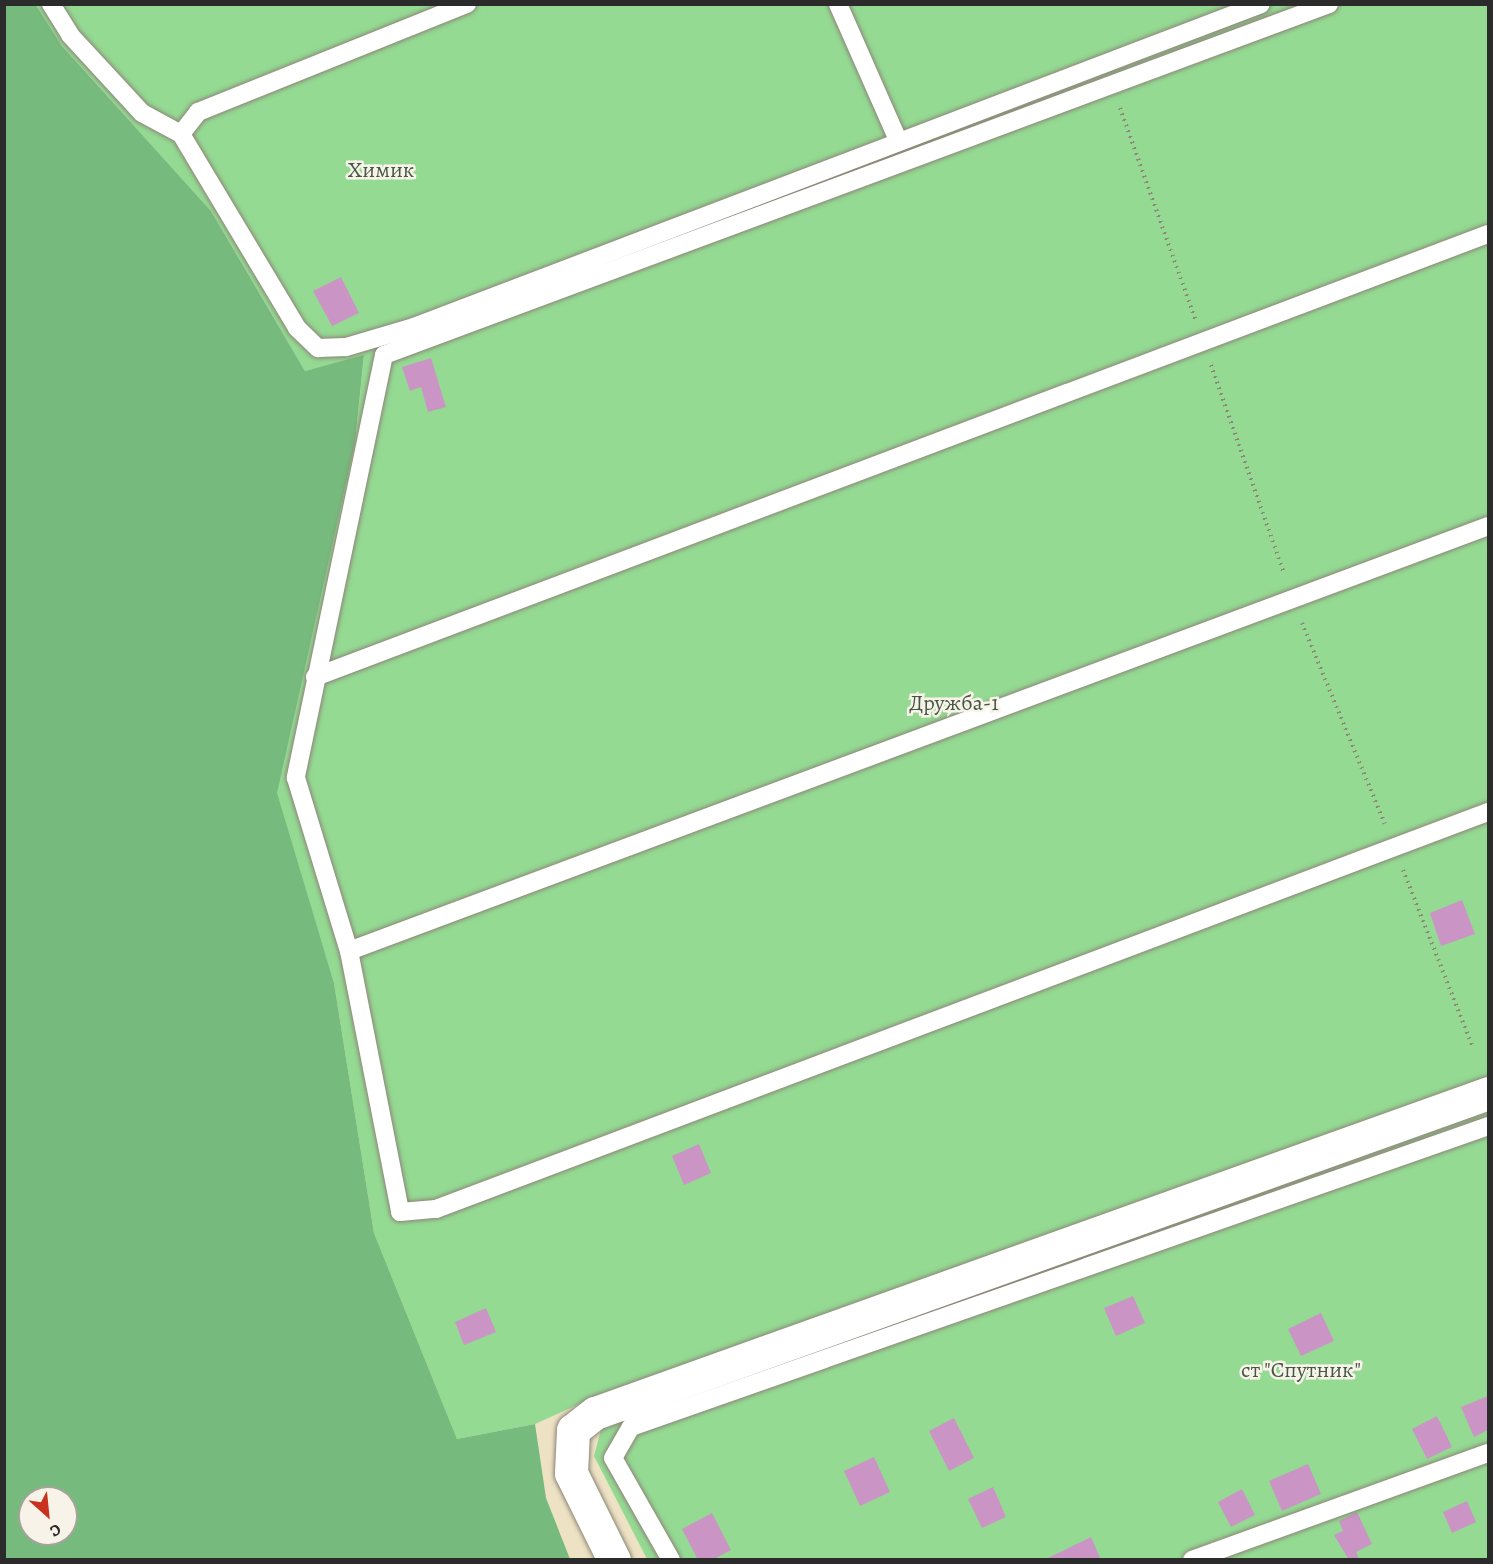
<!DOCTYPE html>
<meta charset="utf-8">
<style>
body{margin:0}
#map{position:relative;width:1493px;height:1564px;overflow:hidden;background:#eee2c4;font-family:Alegreya,serif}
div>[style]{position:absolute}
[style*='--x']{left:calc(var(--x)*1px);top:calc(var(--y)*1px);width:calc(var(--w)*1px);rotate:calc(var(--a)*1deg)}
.green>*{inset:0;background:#94da93}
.forest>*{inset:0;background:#77ba7d}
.building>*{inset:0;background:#ca95c4}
.path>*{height:4px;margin-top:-2px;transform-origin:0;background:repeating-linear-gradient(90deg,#8c8678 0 1.5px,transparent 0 6px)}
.roads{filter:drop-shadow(0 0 2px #8c8678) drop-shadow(0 0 2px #8c8678)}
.lane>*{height:18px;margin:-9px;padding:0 9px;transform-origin:9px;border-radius:9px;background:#fff}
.street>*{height:33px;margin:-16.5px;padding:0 16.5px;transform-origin:16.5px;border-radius:16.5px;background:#fff}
span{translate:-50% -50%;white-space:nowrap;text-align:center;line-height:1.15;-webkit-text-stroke:5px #f7f3e8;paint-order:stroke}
.park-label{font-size:22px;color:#455745}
.frame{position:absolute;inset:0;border:6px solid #2b2b2b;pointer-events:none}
.north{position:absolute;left:18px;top:1486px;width:60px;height:60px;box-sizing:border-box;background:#f7f3e8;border:2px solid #a5a39c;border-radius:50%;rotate:153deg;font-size:16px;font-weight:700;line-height:24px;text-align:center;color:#2b2b2b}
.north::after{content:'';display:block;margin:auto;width:21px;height:27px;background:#c8321e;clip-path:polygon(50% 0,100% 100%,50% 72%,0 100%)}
</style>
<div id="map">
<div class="green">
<div style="clip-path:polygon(35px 5px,1488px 5px,1488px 1079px,586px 1401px,535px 1424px,457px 1439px,374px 1233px,334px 983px,276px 793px,355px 443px,364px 356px,305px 371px,211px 211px,62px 46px)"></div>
<div style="clip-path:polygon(1488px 1107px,1488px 1559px,647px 1559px,594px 1456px,602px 1426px)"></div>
</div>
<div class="forest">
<div style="clip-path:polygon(evenodd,35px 4px,62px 46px,211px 211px,305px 371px,364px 355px,355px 443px,277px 793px,334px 983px,374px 1233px,457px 1439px,535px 1424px,546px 1498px,570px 1559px,5px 1559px,4px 5px,35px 4px,30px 1498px,66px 1498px,66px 1534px,30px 1534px,30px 1498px)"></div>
</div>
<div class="building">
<div style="clip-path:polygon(341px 277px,359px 313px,332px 326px,313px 291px)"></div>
<div style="clip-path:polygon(431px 358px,446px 407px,428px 412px,421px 387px,410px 391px,402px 367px)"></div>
<div style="clip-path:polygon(1462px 900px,1475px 934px,1441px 946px,1430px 913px)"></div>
<div style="clip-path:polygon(699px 1144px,711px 1173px,684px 1185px,672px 1156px)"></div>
<div style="clip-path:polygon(1133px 1296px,1145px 1323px,1116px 1336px,1104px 1308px)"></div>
<div style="clip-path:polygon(486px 1308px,496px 1332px,464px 1345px,455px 1322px)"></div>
<div style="clip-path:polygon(1321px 1313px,1334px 1341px,1301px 1356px,1288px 1329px)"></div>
<div style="clip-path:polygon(1488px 1396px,1488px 1430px,1474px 1437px,1461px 1407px)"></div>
<div style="clip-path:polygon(1437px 1416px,1452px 1447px,1427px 1459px,1412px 1429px)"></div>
<div style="clip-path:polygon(954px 1418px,974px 1458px,949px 1471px,929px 1431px)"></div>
<div style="clip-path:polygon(874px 1457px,890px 1492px,860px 1506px,844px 1471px)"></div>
<div style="clip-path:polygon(1308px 1464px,1321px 1494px,1282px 1511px,1269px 1481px)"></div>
<div style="clip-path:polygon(993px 1487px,1006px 1517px,982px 1528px,968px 1499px)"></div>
<div style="clip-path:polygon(1242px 1489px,1255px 1515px,1231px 1527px,1218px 1502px)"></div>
<div style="clip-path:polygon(1467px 1501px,1476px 1522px,1452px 1533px,1443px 1512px)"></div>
<div style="clip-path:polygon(1357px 1512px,1372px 1544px,1356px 1552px,1359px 1559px,1349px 1560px,1334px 1535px,1343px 1531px,1339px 1521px)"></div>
<div style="clip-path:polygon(712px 1513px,731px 1550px,712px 1560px,698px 1560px,682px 1529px)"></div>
<div style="clip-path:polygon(1091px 1537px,1101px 1560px,1049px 1560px,1048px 1558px)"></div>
</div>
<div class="path">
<div style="--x:1120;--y:108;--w:224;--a:70.4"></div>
<div style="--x:1211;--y:365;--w:221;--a:70.7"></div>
<div style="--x:1302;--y:623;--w:217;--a:67.6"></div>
<div style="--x:1403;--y:870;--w:191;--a:68.5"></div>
</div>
<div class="roads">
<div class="lane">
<div style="--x:51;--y:4;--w:36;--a:58"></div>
<div style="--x:70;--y:35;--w:106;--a:47.3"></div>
<div style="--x:142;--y:113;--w:44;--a:28.3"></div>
<div style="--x:181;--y:134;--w:226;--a:59.1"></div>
<div style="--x:297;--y:328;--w:29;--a:44"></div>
<div style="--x:318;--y:348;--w:28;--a:-2"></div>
<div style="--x:346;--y:347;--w:71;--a:-16.4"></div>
<div style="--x:414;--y:327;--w:906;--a:-20.87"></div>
<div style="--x:838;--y:4;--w:149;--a:66.2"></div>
<div style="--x:1329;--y:4;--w:1008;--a:159.62"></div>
<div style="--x:384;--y:355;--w:432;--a:101.8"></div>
<div style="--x:296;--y:778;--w:181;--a:73"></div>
<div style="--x:349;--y:951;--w:266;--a:78.9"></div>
<div style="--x:400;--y:1212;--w:36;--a:-5"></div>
<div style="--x:436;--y:1209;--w:1124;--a:-20.68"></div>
<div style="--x:181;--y:134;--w:28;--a:-52"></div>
<div style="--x:198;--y:112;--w:290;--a:-21.9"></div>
<div style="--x:315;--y:677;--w:1254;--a:-20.69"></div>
<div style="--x:349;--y:951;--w:1216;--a:-20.46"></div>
<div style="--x:671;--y:1560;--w:117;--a:-119.6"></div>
<div style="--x:613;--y:1458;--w:36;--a:-60"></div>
<div style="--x:631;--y:1427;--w:908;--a:-19.35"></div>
<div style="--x:1192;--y:1560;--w:315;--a:-19.9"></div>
</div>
<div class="street">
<div style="--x:614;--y:1560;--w:97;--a:-116.3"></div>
<div style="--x:571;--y:1473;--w:43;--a:-87.3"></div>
<div style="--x:573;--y:1430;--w:28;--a:-38"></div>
<div style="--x:595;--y:1413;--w:949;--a:-19.71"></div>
</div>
</div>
<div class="park-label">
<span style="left:381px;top:171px">Химик</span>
<span style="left:954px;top:704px">Дружба-1</span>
<span style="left:1301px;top:1371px">ст "Спутник"</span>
</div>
<div class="frame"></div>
<div class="north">С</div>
</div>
